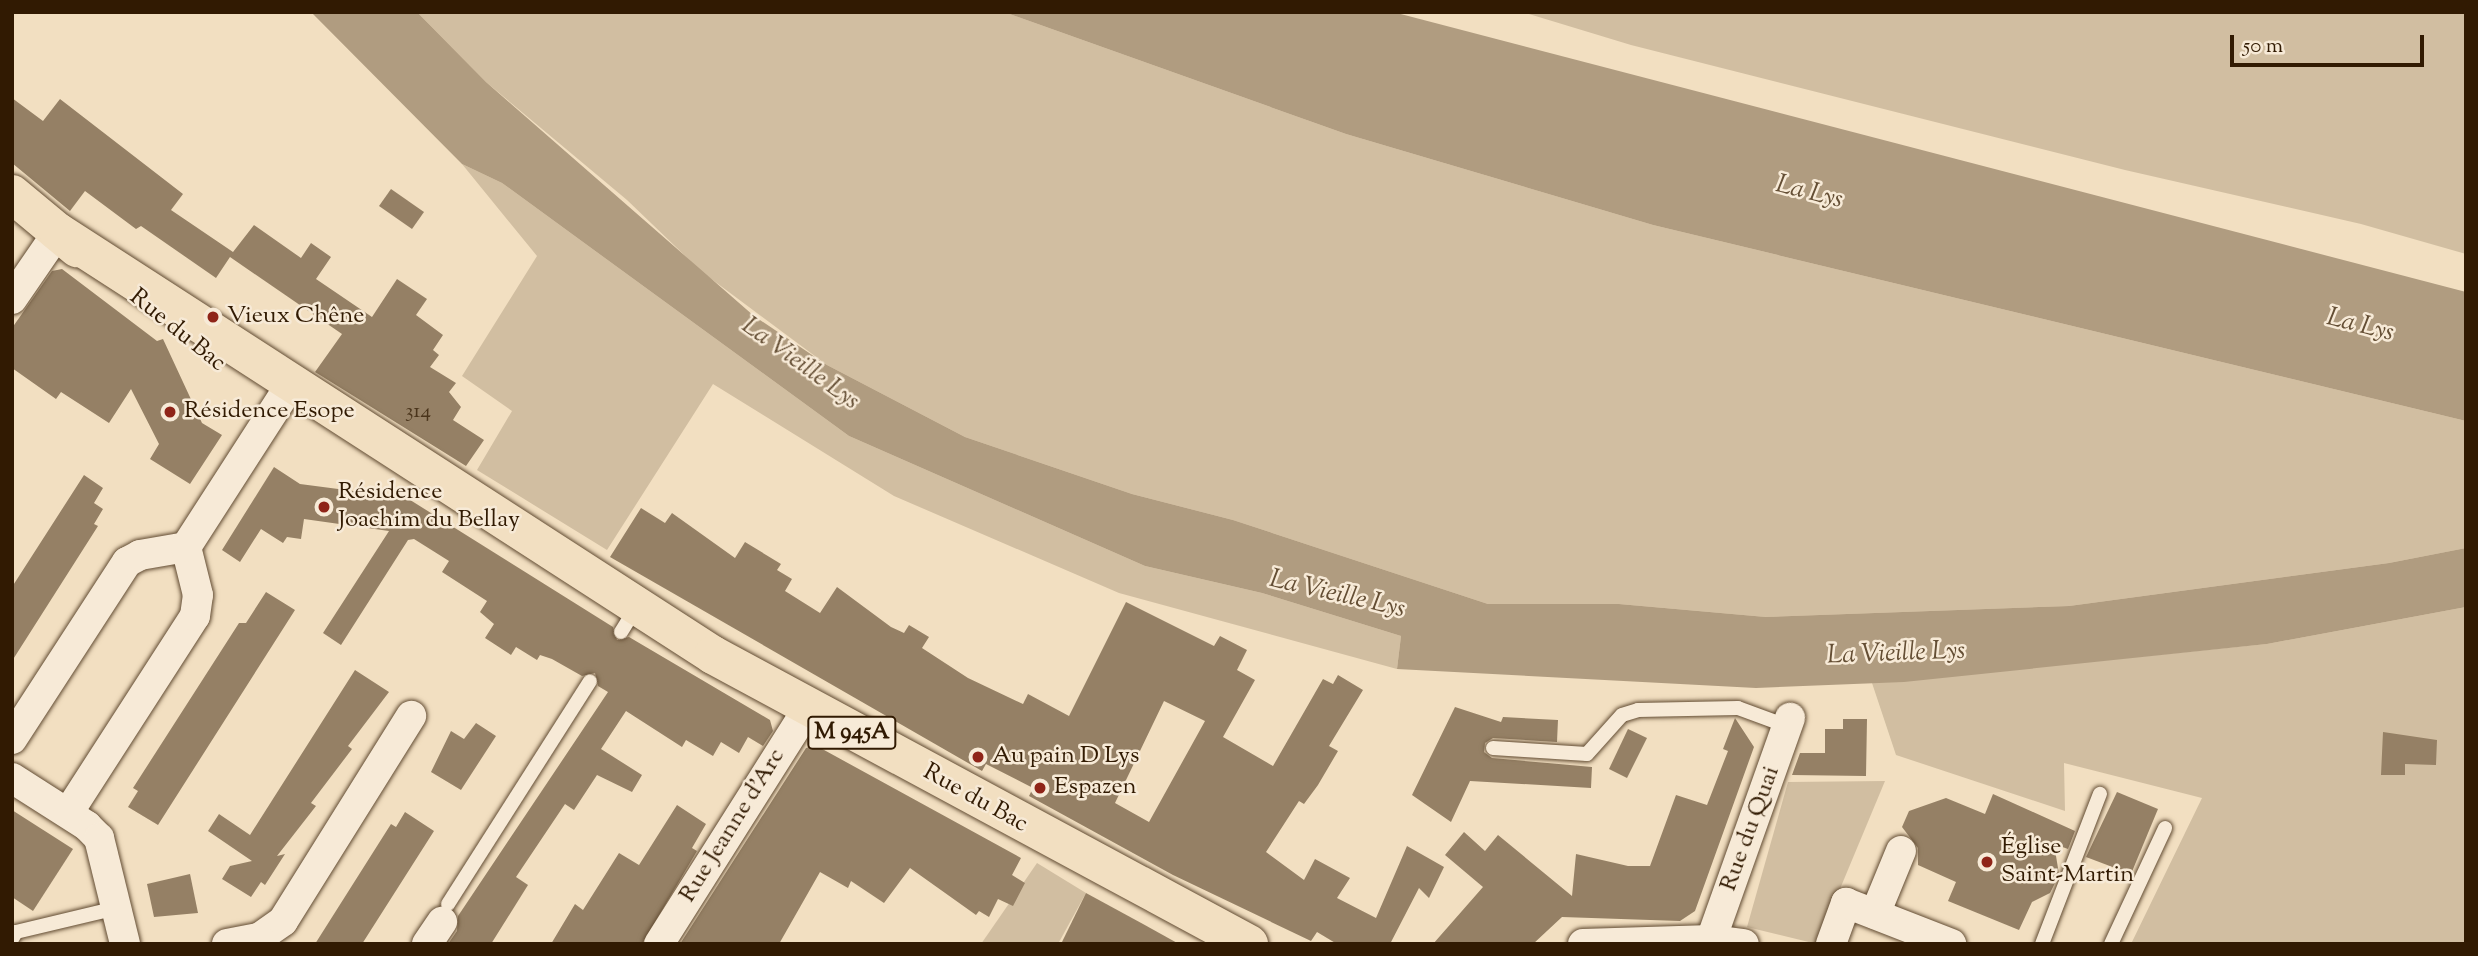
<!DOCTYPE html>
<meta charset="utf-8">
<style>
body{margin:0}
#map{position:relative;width:2478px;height:956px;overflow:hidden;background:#f2dfc1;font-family:"Sorts Mill Goudy",serif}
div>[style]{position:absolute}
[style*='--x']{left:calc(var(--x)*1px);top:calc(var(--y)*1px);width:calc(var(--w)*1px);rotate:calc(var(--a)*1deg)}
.green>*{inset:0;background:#d1bea1}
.water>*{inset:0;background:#b09c80}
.building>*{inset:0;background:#958065}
.roads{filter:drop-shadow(0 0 2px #614b32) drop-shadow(0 0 2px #614b32)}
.service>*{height:14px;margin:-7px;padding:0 7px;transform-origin:7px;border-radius:7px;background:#f7ead7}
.minor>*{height:30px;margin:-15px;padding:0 15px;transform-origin:15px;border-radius:15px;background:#f7ead7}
.primary>*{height:38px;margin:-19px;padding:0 19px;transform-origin:19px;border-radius:19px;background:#f2dfc1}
.dots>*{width:19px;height:19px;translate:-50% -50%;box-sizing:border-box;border:4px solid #f7ead7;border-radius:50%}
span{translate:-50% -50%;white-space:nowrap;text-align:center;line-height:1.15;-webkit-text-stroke:5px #f7ead7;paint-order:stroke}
.number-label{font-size:21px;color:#4a341b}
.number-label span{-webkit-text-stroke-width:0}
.shield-label span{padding:2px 5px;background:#f7ead7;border:2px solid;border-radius:5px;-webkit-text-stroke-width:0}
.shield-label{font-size:23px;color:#311a02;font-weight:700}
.poi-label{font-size:24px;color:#311a02}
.left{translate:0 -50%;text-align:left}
.street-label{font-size:24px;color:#311a02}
.water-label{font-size:26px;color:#644e34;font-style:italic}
.frame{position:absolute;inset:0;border:14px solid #311a02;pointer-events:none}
.scale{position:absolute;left:2230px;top:35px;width:194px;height:32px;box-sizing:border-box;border:4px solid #311a02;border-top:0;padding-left:9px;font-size:21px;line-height:24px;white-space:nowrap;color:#311a02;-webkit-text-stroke:5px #f7ead7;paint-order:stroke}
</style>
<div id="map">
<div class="green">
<div style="clip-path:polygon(417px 12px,1004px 12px,1346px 134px,1653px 225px,2466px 421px,2466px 548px,2389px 563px,2069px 606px,1766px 617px,1619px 604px,1488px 604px,1233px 520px,1132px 494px,965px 437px,827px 365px,702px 272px,627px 200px,486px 82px)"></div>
<div style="clip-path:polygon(1522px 12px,2466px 12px,2466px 254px,2361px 224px,2125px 170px,1631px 45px)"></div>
<div style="clip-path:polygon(462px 164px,502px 183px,849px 436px,1145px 566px,1262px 593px,1401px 636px,1397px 669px,1119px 593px,894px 496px,713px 384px,607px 550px,477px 470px,512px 411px,462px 376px,537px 256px)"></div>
<div style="clip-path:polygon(2466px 607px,2466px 944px,2131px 944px,2202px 798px,2064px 763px,2065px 811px,1896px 755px,1872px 683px,2267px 644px)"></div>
<div style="clip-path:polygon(1885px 781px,1817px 944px,1747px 927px,1788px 782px)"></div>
<div style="clip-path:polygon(1037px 863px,1086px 893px,1058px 944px,981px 944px)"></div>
</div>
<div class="water">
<div style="clip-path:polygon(311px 12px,417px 12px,486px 82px,754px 316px,827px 365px,965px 437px,1132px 494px,1233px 520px,1488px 604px,1619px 604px,1766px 617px,2069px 606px,2389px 563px,2466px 548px,2466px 607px,2267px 644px,1904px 682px,1756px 688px,1397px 669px,1401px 636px,1262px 593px,1145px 566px,849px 436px,502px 183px,462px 164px)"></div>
<div style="clip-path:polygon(1004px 12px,1393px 12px,2466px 292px,2466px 421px,1653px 225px,1346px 134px)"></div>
</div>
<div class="building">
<div style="clip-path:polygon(12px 98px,43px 121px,60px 99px,183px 194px,171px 210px,233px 252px,254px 225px,301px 258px,311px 243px,331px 257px,316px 279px,372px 317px,397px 279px,427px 299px,416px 315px,443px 335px,433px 350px,439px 355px,430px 367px,456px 383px,449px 392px,461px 407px,453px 420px,484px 440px,466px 466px,315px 372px,342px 334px,230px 257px,216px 278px,141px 226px,136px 229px,85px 191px,70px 211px,12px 163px)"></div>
<div style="clip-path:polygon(391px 189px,424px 212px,412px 229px,379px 206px)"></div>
<div style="clip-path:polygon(62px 269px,157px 341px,163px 339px,202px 423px,222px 435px,190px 484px,150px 459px,159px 444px,131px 389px,109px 423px,61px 392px,56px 399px,12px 368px,12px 328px,52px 271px)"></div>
<div style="clip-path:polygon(274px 467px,300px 484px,407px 498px,613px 627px,617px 640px,629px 637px,770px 720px,773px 731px,763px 746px,748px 737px,739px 753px,721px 742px,713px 756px,686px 740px,682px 747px,626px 711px,601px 749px,642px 775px,632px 792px,597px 775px,574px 810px,565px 804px,516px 877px,528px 885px,491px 944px,448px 944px,457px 931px,458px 916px,608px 692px,598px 686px,595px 673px,582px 676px,552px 659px,540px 655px,537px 660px,516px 647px,511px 655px,485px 638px,494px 624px,480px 612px,487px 601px,442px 572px,449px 561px,414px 539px,408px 540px,341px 645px,323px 633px,389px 531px,304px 519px,301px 539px,287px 537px,283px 543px,261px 529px,240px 562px,222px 550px)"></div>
<div style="clip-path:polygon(84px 475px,103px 488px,94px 503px,103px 509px,94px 524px,98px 526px,12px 661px,12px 587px)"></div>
<div style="clip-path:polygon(evenodd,641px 508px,665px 523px,672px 513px,735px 558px,745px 542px,781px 564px,777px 570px,792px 579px,785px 591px,820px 613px,837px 587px,891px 627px,904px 633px,909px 625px,929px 637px,922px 648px,968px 678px,1023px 704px,1028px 694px,1069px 716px,1126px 602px,1214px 646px,1220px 636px,1247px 650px,1237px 670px,1255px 680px,1223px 737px,1273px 766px,1323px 679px,1333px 684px,1338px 675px,1363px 690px,1329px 746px,1338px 751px,1318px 785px,1304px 804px,1299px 801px,1266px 852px,1304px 880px,1315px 859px,1350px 878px,1337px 898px,1376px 918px,1407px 846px,1444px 867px,1429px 898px,1419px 888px,1390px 944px,1337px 944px,1317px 932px,1311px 941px,1173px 875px,1029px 796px,1033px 788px,986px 764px,982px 771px,610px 557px,641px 508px,1164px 701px,1205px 721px,1149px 822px,1115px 803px,1164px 701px)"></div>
<div style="clip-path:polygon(266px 592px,295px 610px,158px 825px,128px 807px,138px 791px,133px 788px,239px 623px,246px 623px)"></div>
<div style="clip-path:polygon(355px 670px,389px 692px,348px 746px,352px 749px,311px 803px,316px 806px,277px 856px,285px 854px,265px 885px,261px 882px,251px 897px,222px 879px,230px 866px,252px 861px,208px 831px,219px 814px,250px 835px)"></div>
<div style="clip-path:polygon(1455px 707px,1501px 722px,1503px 717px,1558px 720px,1557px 742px,1493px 738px,1485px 743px,1484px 752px,1492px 758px,1592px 767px,1591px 788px,1470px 781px,1451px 822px,1412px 795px)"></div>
<div style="clip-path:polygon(1735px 718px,1754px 747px,1695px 911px,1680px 921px,1562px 917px,1533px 944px,1433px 944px,1483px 887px,1445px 855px,1464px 832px,1485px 851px,1498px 835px,1572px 896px,1576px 854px,1628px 866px,1650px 866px,1676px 795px,1707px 805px,1728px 751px,1723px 749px)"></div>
<div style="clip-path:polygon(1843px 719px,1867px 719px,1866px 776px,1792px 775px,1800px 753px,1825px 753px,1825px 729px,1843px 729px)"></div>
<div style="clip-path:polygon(476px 723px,496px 736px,461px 790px,431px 772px,451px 731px,464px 739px)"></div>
<div style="clip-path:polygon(1628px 729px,1647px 738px,1627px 778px,1609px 769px)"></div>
<div style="clip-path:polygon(2383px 732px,2437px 740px,2436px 765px,2405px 764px,2405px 775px,2381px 775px)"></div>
<div style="clip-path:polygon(815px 745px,1021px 858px,1012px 875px,1025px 883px,1013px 906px,998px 899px,989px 917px,979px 911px,976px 915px,910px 868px,884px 903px,851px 881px,848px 888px,820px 872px,779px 944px,680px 944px,806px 748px)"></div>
<div style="clip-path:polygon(2117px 792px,2158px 809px,2131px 874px,2086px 857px)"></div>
<div style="clip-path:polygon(1993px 794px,2075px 831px,2068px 849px,2054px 844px,2059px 874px,2055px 883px,2050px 893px,2032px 902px,2019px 930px,1948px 901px,1956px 882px,1918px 865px,1918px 848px,1902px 827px,1909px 811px,1946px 798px,1985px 814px)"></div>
<div style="clip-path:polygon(677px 805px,706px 824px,692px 848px,697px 851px,642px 944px,551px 944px,575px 904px,583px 910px,619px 853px,639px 865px)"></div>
<div style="clip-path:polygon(12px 810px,73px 849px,33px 911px,12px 897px)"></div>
<div style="clip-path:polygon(405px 812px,434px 831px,362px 944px,315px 944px,391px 824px,396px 827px)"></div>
<div style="clip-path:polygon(190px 874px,198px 913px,154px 917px,147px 884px)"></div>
<div style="clip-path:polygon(1086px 893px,1143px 924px,1179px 944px,1061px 944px)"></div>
</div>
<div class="roads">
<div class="service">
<div style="--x:621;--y:632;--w:28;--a:-58"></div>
<div style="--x:1493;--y:748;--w:94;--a:3.7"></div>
<div style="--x:1587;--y:754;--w:52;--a:-48.1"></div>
<div style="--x:1622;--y:715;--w:17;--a:-17"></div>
<div style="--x:1638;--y:710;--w:100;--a:-1.1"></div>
<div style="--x:1738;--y:708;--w:52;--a:20.2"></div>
<div style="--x:448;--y:904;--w:264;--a:-57.5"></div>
<div style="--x:12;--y:939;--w:8;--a:-60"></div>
<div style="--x:16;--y:932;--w:104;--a:-13.4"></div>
<div style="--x:2042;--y:944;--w:161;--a:-68.9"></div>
<div style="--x:2111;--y:944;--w:128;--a:-65"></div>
</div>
<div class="minor">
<div style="--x:12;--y:299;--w:81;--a:-55.5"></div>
<div style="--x:12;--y:739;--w:211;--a:-57"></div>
<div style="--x:127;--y:562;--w:15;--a:-28"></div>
<div style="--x:140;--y:555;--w:47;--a:-9.9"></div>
<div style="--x:12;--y:778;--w:89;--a:32.6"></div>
<div style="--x:87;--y:826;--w:17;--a:45"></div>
<div style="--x:99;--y:838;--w:109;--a:76.2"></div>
<div style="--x:68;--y:813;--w:234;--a:-57.2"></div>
<div style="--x:195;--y:616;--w:21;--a:-82"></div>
<div style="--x:198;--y:595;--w:49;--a:-104"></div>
<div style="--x:186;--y:547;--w:194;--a:-57.2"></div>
<div style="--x:1875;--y:914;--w:68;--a:-67.6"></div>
<div style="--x:1711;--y:940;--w:236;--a:-70.4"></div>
<div style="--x:227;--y:944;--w:33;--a:-11"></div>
<div style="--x:259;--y:938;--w:29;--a:-35"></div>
<div style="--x:283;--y:921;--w:242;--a:-58"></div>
<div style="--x:427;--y:944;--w:27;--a:-56"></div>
<div style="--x:659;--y:944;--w:279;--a:-57.7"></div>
<div style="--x:1583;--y:944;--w:128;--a:-1.8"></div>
<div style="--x:1711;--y:940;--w:33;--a:7"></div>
<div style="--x:1831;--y:944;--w:44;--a:-69.9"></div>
<div style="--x:1846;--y:903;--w:113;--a:21.3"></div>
</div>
<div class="primary">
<div style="--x:12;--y:194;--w:85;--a:39.7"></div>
<div style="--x:58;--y:232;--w:780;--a:32.85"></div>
<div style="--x:713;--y:655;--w:609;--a:28.33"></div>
</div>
</div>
<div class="dots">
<div style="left:213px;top:317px;background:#8f2418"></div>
<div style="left:170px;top:412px;background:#8f2418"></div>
<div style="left:324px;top:507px;background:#8f2418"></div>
<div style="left:978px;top:757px;background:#8f2418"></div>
<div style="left:1040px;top:788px;background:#8f2418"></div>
<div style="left:1987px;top:862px;background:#8f2418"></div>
</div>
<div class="number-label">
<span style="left:418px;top:412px">314</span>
</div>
<div class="shield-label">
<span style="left:852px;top:733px">M 945A</span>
</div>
<div class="poi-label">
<span class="left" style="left:227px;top:317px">Vieux Chêne</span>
<span class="left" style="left:184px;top:412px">Résidence Esope</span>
<span class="left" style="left:338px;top:507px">Résidence<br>Joachim du Bellay</span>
<span class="left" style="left:992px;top:757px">Au pain D Lys</span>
<span class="left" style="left:1054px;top:788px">Espazen</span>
<span class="left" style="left:2001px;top:862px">Église<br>Saint-Martin</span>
</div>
<div class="street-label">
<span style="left:177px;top:331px;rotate:39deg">Rue du Bac</span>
<span style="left:975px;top:799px;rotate:29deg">Rue du Bac</span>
<span style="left:733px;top:826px;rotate:-58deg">Rue Jeanne d'Arc</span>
<span style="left:1751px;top:829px;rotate:-70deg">Rue du Quai</span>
</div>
<div class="water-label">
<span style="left:1809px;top:193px;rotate:14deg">La Lys</span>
<span style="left:2360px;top:326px;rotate:14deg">La Lys</span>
<span style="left:800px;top:364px;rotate:36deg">La Vieille Lys</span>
<span style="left:1337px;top:595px;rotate:13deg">La Vieille Lys</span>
<span style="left:1896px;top:654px;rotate:-2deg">La Vieille Lys</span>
</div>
<div class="frame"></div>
<div class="scale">50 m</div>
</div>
